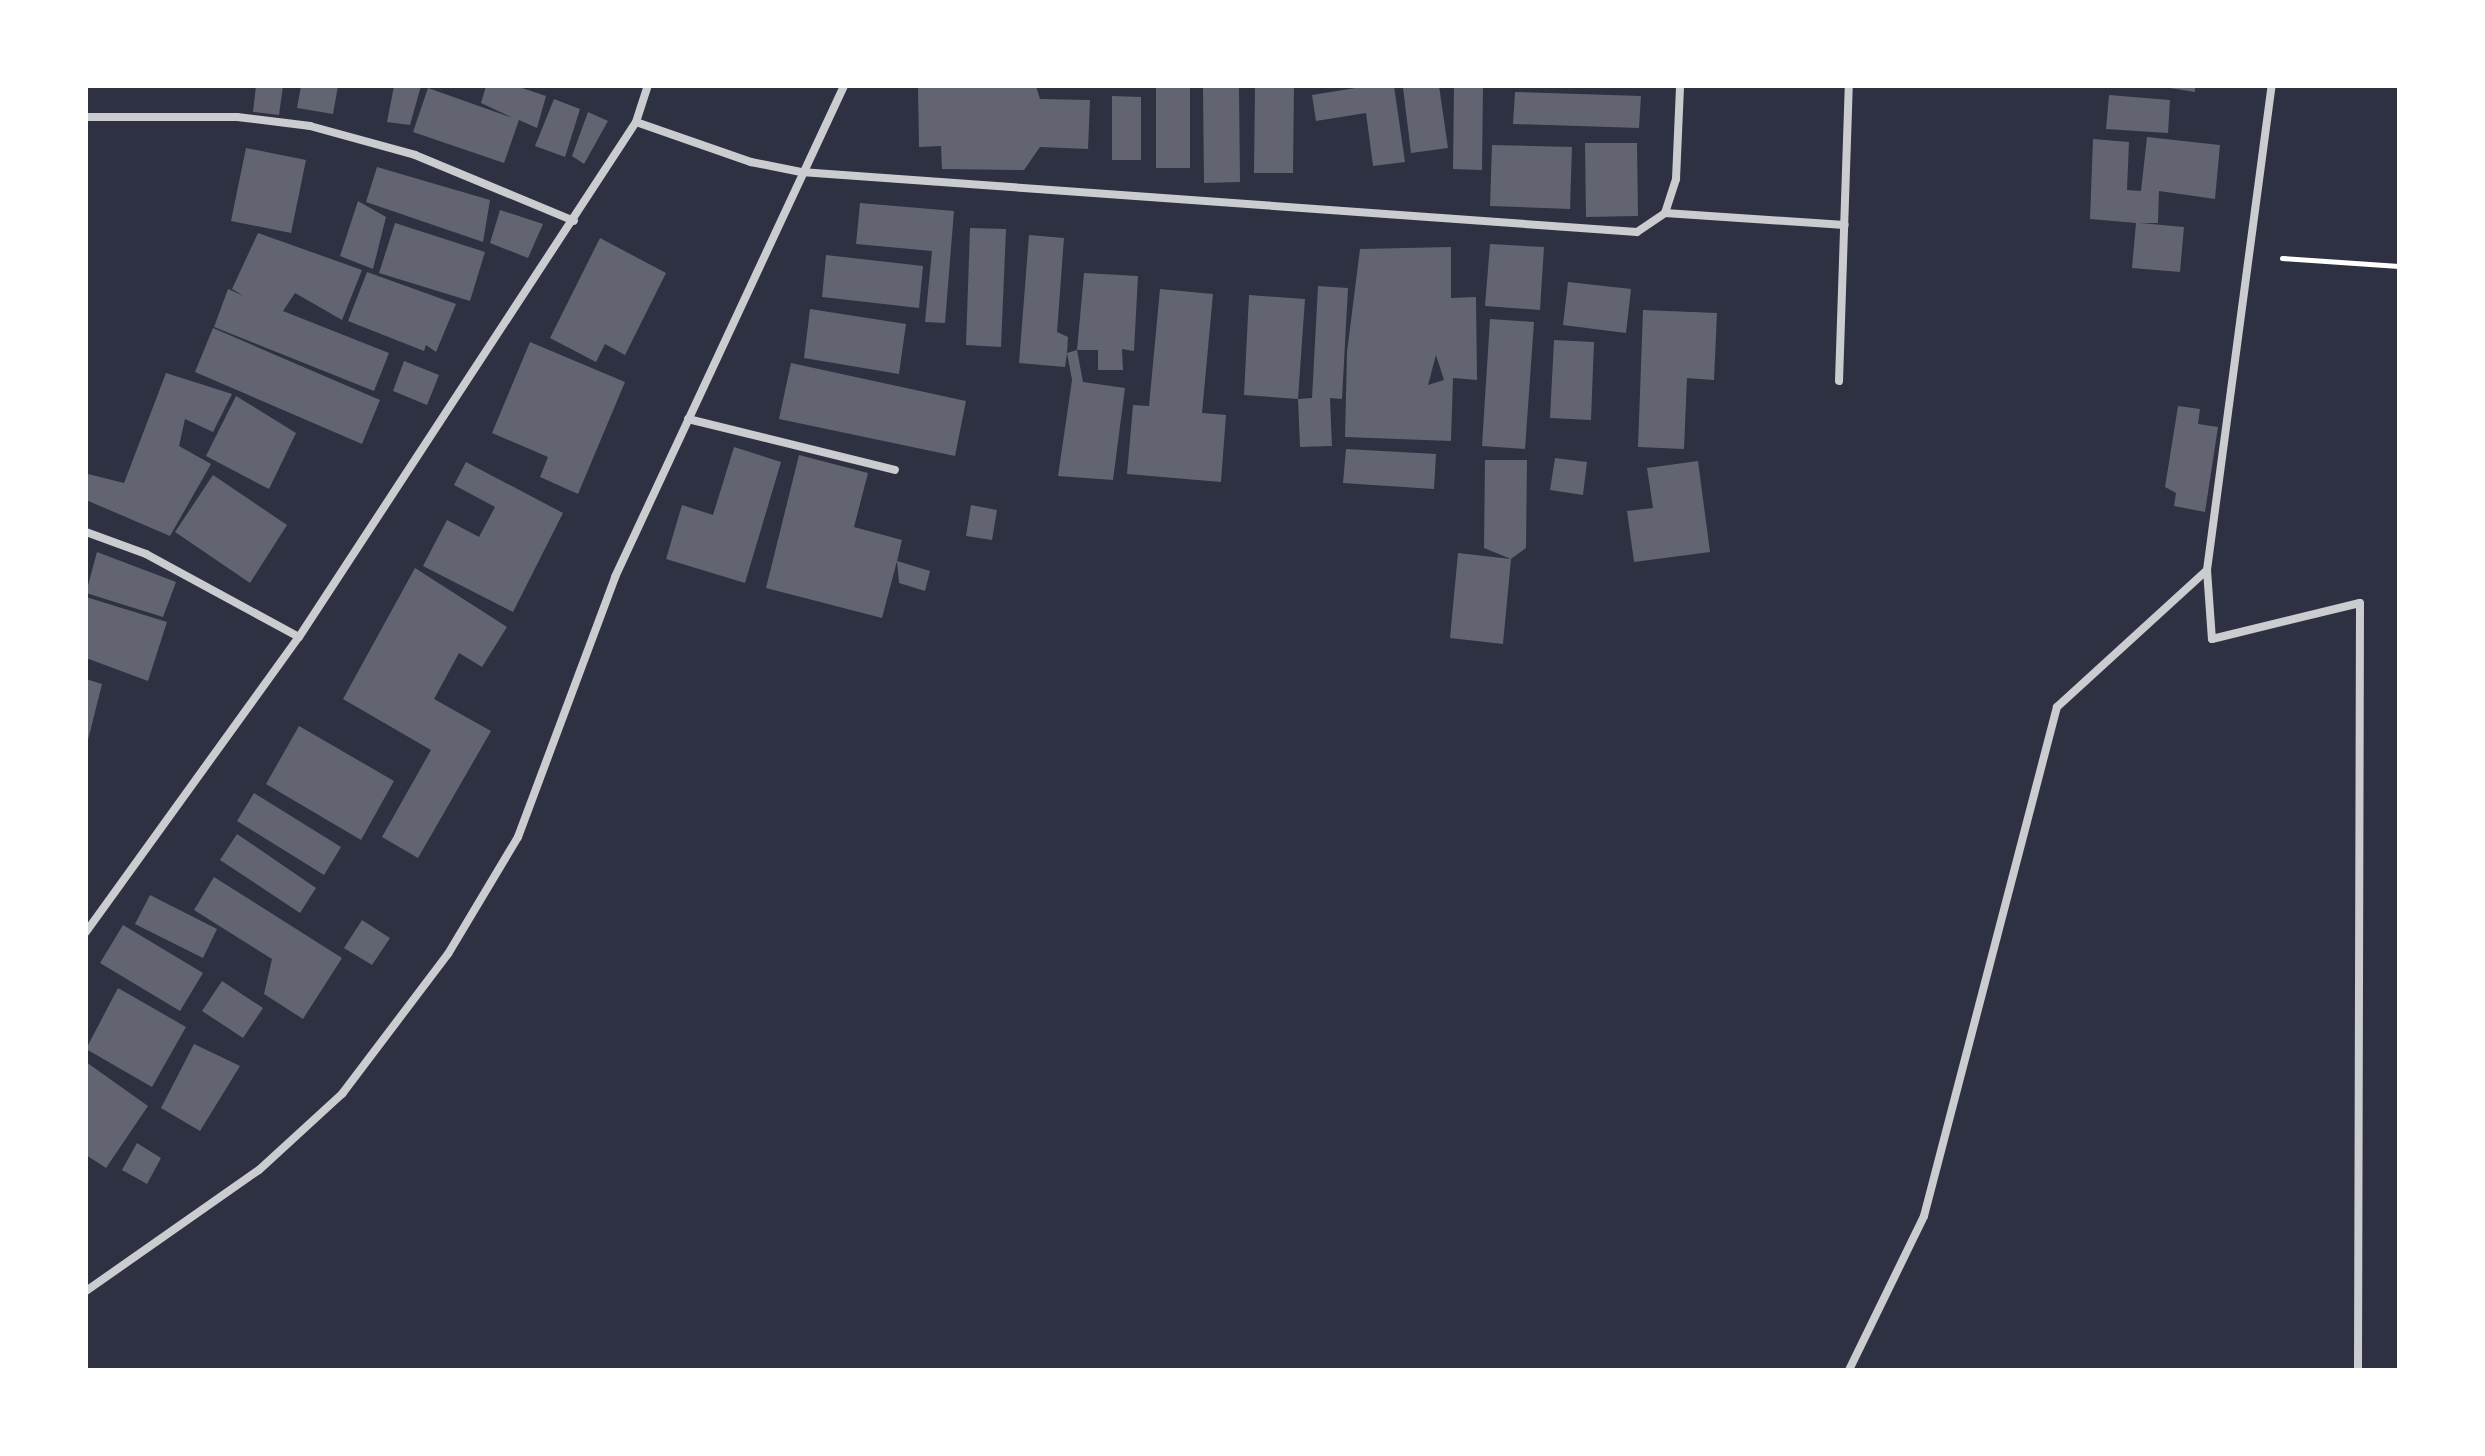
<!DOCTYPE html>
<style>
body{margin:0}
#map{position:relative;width:2485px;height:1456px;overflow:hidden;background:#2d3142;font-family:"Public Sans",sans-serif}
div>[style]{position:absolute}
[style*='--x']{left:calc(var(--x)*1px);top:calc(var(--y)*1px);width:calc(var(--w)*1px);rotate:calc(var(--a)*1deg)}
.building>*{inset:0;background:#626471}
.path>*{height:5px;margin:-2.5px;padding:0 2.5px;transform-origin:2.5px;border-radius:2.5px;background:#fff}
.minor>*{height:8px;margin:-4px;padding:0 4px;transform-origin:4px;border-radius:4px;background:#caccd0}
span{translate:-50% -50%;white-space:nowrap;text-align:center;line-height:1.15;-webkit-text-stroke:6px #fff;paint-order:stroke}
.frame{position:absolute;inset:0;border:88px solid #fff;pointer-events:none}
</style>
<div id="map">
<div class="building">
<div style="clip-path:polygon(256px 86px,283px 86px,279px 115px,253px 112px)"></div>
<div style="clip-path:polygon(301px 86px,338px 86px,333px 114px,297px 108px)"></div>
<div style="clip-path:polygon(394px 86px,421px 86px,410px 125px,387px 122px)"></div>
<div style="clip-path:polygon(486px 86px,516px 86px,546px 96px,537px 128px,519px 120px,504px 163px,413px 132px,428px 88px,513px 118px,481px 103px)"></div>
<div style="clip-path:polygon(1036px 86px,1040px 99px,1090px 100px,1088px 149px,1040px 147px,1024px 170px,942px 169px,941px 146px,919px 147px,918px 87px)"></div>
<div style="clip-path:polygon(1156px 86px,1190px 86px,1190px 168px,1156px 168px)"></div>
<div style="clip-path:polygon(1203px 86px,1239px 86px,1240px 182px,1204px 183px)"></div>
<div style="clip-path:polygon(1255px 86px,1294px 86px,1293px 173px,1254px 173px)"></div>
<div style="clip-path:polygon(1368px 86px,1394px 86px,1405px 162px,1373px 166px,1366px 113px,1316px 121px,1312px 95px)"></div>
<div style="clip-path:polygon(1439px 86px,1448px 148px,1411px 153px,1403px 88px)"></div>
<div style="clip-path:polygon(1454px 86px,1483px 86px,1482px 170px,1453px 169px)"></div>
<div style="clip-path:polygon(2157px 86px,2195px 86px,2195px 92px)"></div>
<div style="clip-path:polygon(1515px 92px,1641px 96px,1639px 128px,1513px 124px)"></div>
<div style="clip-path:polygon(2109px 95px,2170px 100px,2168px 133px,2106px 129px)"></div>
<div style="clip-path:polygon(1112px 96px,1141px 97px,1141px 160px,1112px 160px)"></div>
<div style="clip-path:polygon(554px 99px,580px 109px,565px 157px,535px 146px)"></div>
<div style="clip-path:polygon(588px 112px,608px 121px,584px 164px,572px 156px)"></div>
<div style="clip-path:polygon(2147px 137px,2220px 145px,2215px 199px,2159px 191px,2158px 223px,2140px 223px,2184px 227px,2180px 272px,2132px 268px,2136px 223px,2090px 219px,2093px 139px,2129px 142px,2127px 190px,2141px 191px)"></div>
<div style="clip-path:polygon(1585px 143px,1637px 143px,1638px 216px,1586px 217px)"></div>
<div style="clip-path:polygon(1492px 145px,1572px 147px,1570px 209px,1490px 206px)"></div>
<div style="clip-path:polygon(246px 148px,306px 160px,291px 233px,231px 221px)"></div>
<div style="clip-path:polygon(377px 167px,490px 200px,483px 242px,366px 202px)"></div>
<div style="clip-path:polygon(358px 201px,386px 217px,373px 269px,340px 256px)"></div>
<div style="clip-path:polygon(860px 203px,954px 211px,945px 323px,925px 322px,932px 251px,856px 244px)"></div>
<div style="clip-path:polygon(500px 210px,543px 224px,528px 258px,490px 243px)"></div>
<div style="clip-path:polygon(395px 223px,485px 252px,470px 301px,379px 273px)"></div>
<div style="clip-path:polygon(970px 228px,1006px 229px,1001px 347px,966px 345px)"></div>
<div style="clip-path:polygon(258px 233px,362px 270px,342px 320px,295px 293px,283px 311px,389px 353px,374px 391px,214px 327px,228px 289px,244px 296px,232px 289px)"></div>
<div style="clip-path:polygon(1029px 235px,1064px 238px,1057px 332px,1068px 337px,1067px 353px,1077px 350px,1083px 382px,1125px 388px,1113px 480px,1058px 476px,1072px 380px,1067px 353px,1065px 367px,1019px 363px)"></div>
<div style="clip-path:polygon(600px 238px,666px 273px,625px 355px,605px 344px,596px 362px,550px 338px)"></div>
<div style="clip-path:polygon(1490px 244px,1544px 247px,1540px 310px,1485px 306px)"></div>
<div style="clip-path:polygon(evenodd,1451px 247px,1451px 298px,1476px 297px,1477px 380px,1453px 378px,1451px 441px,1345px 437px,1347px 352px,1360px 249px,1451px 247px,1436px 355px,1444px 380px,1428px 385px,1436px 355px)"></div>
<div style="clip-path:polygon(826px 255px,923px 266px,919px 308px,822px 297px)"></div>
<div style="clip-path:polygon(367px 272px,456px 304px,436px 352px,426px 345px,424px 351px,348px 321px)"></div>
<div style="clip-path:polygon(1084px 273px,1138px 276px,1134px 351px,1122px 349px,1123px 370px,1098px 370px,1098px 350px,1077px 350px)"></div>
<div style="clip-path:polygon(1568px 282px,1631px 289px,1626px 333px,1563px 325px)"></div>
<div style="clip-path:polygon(1318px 286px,1348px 288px,1342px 399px,1330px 398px,1332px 446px,1300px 447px,1298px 399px,1244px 395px,1249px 295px,1305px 299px,1298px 399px,1312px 398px)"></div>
<div style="clip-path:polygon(1160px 289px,1213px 294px,1202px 413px,1226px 415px,1221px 482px,1127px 474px,1133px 405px,1149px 406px)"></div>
<div style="clip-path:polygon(810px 309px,906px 324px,899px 374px,804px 358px)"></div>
<div style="clip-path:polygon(1643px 310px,1717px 313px,1714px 380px,1687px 378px,1684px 449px,1638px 447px)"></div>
<div style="clip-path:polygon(1490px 319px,1534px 322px,1525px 449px,1482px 446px)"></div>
<div style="clip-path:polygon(213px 328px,380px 400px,362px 444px,195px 372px)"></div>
<div style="clip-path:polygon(1554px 340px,1594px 342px,1591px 420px,1550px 418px)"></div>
<div style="clip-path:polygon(530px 342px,625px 382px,578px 494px,540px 477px,548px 457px,492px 433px)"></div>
<div style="clip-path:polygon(404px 361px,439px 375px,427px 405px,393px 391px)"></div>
<div style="clip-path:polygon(791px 363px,966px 401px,955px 456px,779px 419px)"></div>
<div style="clip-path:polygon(166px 373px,232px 394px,213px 432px,185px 419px,179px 446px,211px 464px,170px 536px,86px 500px,88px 474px,124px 483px)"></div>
<div style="clip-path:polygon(236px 396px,296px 433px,269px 489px,206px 456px)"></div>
<div style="clip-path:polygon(2178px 406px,2200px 409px,2198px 424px,2218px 427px,2205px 512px,2174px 506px,2176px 493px,2165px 487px)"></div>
<div style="clip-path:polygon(734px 447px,781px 462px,745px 583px,666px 559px,682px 505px,713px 515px)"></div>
<div style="clip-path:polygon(1346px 449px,1436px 454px,1434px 489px,1343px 483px)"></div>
<div style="clip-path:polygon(799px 455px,868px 473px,854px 527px,902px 540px,897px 561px,930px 571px,925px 591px,899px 583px,897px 561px,882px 618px,766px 588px)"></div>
<div style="clip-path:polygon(1555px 458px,1587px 462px,1583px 495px,1550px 490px)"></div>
<div style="clip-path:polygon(1485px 460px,1527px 460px,1526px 548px,1511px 559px,1503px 644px,1450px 638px,1458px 553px,1511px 559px,1484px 548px)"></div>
<div style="clip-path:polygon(1698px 461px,1710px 552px,1634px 562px,1627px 511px,1653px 508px,1647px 468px)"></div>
<div style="clip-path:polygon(466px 462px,563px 513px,513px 612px,423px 566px,447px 520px,479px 537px,495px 507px,454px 485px)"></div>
<div style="clip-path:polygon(213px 475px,287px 525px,250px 583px,175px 532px)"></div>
<div style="clip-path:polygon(971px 505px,997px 510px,992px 540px,966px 536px)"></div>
<div style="clip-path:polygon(97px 552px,176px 582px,163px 617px,86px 593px)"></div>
<div style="clip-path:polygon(415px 568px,507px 627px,482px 667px,459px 653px,434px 699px,491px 731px,418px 858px,382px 837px,431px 750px,343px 699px)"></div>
<div style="clip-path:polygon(86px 597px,167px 622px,148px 681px,86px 658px)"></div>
<div style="clip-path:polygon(86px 679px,102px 684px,87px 744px,86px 744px)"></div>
<div style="clip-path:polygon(299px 726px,394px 781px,361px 840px,266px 784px)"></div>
<div style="clip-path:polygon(254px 793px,341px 847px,324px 875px,237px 821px)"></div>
<div style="clip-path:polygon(237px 834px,316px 888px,300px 913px,220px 860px)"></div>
<div style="clip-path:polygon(214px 877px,342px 958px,303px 1019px,264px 994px,272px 959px,194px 910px)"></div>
<div style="clip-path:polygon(150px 895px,217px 929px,203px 958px,135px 924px)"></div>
<div style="clip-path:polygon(362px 920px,390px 938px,372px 965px,344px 948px)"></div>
<div style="clip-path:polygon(123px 925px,203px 973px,180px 1011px,100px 963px)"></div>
<div style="clip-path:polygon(222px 981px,263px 1008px,243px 1038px,202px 1011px)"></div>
<div style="clip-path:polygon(118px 988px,186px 1027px,152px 1087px,86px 1049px)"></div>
<div style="clip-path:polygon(194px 1044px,240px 1066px,200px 1131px,161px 1108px)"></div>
<div style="clip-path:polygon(86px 1062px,148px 1106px,106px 1168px,86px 1155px)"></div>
<div style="clip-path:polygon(137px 1143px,161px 1158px,147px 1184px,122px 1170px)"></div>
</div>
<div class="path">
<div style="--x:2282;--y:258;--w:117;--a:3.9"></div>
</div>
<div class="minor">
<div style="--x:86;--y:117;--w:151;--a:0"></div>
<div style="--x:237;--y:117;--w:74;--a:7"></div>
<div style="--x:310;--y:126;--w:109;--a:15.4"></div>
<div style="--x:415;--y:155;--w:172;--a:22.5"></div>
<div style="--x:636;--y:122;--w:122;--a:19.2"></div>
<div style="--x:751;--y:162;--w:51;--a:11.3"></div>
<div style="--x:801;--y:172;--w:838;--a:4.11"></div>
<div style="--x:1637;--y:232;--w:34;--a:-34"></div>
<div style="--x:1665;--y:213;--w:36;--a:-72"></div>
<div style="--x:1676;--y:179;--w:93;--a:-87.5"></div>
<div style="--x:1665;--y:213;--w:180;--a:3.8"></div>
<div style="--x:1839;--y:381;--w:295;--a:-88.1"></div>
<div style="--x:688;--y:419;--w:213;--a:13.8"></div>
<div style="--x:86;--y:532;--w:64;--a:20.1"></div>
<div style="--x:146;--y:554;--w:174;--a:28.5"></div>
<div style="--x:2207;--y:570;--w:69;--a:85.9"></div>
<div style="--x:2212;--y:639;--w:152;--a:-13.7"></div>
<div style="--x:2360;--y:603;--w:767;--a:90.15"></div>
<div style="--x:86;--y:932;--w:364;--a:-54.2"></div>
<div style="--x:299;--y:637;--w:615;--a:-56.8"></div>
<div style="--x:636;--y:122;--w:38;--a:-72"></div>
<div style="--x:86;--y:1291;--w:211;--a:-35"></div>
<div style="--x:259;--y:1170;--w:113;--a:-42.5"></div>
<div style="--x:342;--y:1094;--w:176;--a:-52.9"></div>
<div style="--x:448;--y:954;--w:136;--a:-59.1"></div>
<div style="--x:518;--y:837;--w:278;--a:-69.5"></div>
<div style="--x:615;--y:577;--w:542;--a:-65"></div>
<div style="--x:1849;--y:1370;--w:171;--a:-64"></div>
<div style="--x:1924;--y:1216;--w:526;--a:-75.36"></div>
<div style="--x:2057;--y:707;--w:203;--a:-42.4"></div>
<div style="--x:2207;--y:570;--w:488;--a:-82.4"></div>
</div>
<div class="frame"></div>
</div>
